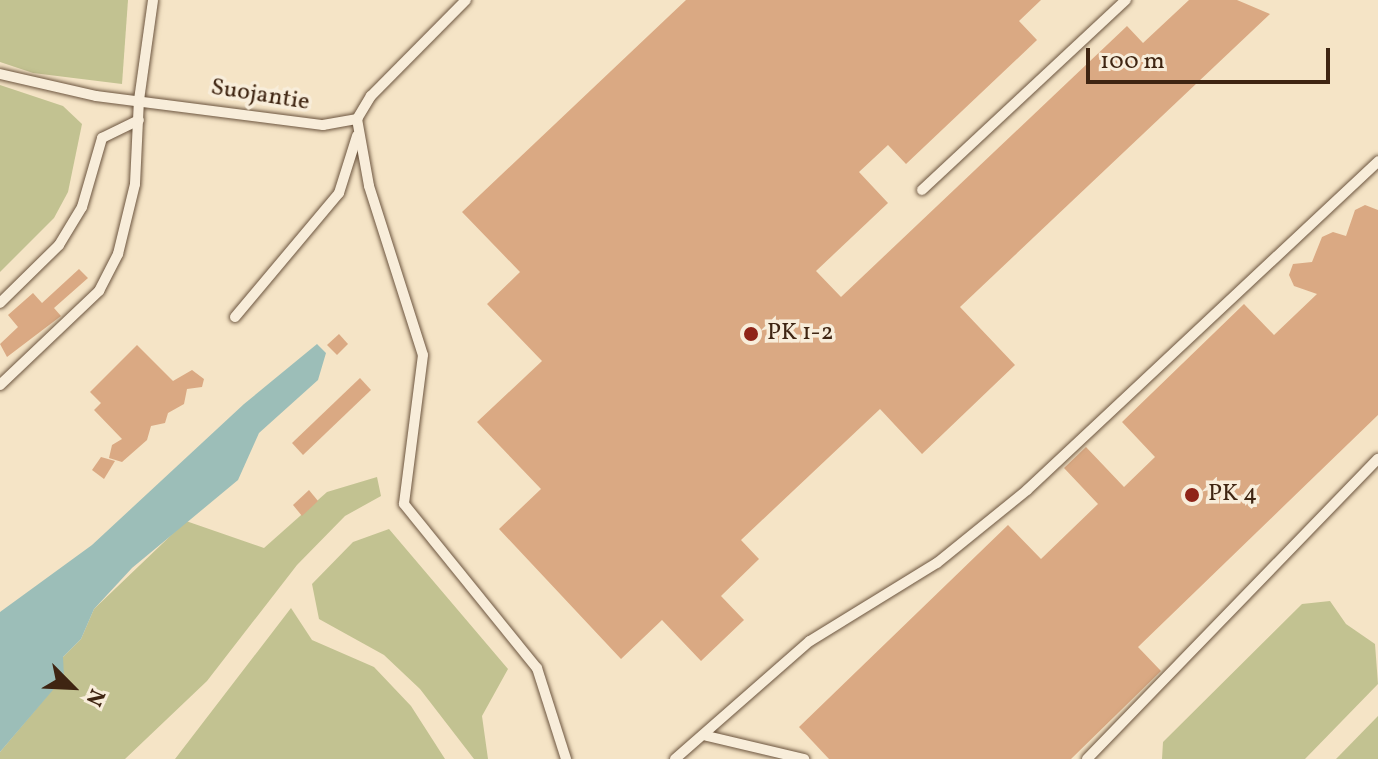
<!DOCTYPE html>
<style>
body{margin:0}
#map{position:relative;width:1378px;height:759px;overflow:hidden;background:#f5e4c6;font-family:Vollkorn,serif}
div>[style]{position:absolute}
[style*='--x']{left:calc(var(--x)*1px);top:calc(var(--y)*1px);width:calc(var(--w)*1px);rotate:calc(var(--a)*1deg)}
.green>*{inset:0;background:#c2c291}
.water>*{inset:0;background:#9cbeb8}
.building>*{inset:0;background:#daa983}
.roads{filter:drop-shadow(0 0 2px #6c553f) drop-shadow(0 0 2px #6c553f)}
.lane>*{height:10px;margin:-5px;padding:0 5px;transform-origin:5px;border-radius:5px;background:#f8edda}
.dots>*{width:22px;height:22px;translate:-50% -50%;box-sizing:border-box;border:4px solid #f8edda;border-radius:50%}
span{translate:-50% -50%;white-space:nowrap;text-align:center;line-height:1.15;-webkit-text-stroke:7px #f8edda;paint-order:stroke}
.street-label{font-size:24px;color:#3f2512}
.poi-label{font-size:24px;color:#3f2512}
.left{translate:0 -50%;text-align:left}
.north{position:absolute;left:32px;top:647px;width:80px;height:80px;-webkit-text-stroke:6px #f8edda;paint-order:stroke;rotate:114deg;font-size:22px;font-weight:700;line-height:32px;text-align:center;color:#3f2512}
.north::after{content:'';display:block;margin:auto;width:28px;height:36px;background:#3f2512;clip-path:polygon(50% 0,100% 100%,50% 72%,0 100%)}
.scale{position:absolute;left:1086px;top:48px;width:244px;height:36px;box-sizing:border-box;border:4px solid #3f2512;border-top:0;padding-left:10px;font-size:24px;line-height:28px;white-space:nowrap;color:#3f2512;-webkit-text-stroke:6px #f8edda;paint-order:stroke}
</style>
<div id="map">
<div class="green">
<div style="clip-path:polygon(0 0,128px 0,122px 84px,33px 73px,0 62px)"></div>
<div style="clip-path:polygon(0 85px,63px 106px,82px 124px,68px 192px,54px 218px,0 272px)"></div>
<div style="clip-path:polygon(377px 477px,381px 496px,345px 516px,297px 565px,207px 681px,125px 759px,0 759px,0 752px,63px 677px,63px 657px,81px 639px,94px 609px,186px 521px,264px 548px,327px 492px)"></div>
<div style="clip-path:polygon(389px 529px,508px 669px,482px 716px,488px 759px,474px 759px,420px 689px,384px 655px,319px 619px,312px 584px,353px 542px)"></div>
<div style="clip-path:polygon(1330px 601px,1346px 624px,1375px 644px,1378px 684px,1305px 759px,1162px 759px,1163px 742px,1302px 604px)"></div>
<div style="clip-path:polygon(291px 608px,312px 640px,374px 667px,411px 706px,445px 759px,175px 759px)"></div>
<div style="clip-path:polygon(1378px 716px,1378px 759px,1336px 759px)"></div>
</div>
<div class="water">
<div style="clip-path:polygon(317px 344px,326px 353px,318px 380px,259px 433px,238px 480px,132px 568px,94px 609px,81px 639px,63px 657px,64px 677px,0 752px,0 612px,92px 545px,244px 404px)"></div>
</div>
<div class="building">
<div style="clip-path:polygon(686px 0,1041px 0,1019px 21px,1037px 40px,906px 164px,888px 145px,859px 172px,888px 203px,816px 271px,841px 297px,1127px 26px,1143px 43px,1189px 0,1237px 0,1270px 14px,960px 307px,1015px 365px,922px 454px,880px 409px,741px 540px,759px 559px,721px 596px,744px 620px,701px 661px,662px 620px,621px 659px,499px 529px,541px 489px,477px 422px,542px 361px,487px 304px,520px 272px,462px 212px)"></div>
<div style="clip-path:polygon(1365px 205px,1378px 210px,1378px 415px,1138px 647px,1161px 671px,1071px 759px,829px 759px,799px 727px,1008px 525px,1041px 559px,1098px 504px,1064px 468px,1086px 447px,1124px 487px,1155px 457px,1122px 422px,1244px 304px,1274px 335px,1317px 294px,1294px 286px,1289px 275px,1293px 264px,1312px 262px,1322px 237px,1333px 232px,1346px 236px,1355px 210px)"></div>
<div style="clip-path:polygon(79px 269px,88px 278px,54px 308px,61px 316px,7px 357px,0 344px,18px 327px,8px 315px,33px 293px,42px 303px)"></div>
<div style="clip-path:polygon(339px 334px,348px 344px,337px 355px,327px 345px)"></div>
<div style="clip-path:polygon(137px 345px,173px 381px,192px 370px,204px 379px,202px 387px,187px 389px,184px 404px,168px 413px,165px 423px,151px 426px,147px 440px,122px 462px,109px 458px,112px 445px,122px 439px,94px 410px,101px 403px,90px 392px)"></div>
<div style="clip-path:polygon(360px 378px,371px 390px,303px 455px,292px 443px)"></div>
<div style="clip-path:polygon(101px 457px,115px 461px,104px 479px,92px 470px)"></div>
<div style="clip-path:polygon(309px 490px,318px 501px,302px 516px,293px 505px)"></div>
</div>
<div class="roads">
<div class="lane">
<div style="--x:0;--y:74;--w:98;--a:12.9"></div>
<div style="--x:96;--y:96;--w:229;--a:7.3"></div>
<div style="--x:323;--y:125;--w:35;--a:-10"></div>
<div style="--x:357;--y:119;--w:27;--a:-59"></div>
<div style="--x:371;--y:96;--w:135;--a:-45.3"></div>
<div style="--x:357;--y:119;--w:68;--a:79.8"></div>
<div style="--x:369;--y:186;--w:177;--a:72.3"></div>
<div style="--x:423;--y:355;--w:150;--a:97.3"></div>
<div style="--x:404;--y:504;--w:211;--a:51"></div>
<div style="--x:537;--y:668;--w:96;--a:72.3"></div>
<div style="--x:922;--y:190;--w:279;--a:-43"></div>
<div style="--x:0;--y:303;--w:83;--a:-44.5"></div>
<div style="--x:59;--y:245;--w:44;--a:-58.8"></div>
<div style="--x:82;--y:207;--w:72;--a:-73.8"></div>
<div style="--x:102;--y:138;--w:41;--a:-25.9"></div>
<div style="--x:235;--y:317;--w:162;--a:-50"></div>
<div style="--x:339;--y:193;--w:60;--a:-72.5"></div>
<div style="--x:0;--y:385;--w:137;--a:-43.5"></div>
<div style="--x:99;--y:291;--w:42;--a:-62.8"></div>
<div style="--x:118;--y:254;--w:72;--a:-76.3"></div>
<div style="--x:135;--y:184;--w:84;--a:-87.3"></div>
<div style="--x:139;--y:100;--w:101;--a:-82"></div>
<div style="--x:707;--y:736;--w:100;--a:13.3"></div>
<div style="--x:675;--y:759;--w:179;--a:-41.2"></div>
<div style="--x:810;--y:641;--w:149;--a:-31.6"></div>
<div style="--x:937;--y:563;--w:116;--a:-39"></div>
<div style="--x:1027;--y:490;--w:481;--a:-43.1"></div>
<div style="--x:1087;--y:759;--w:418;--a:-45.9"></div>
</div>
</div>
<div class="dots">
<div style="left:751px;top:334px;background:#8f2418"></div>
<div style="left:1192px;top:495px;background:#8f2418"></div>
</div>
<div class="street-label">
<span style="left:260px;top:96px;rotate:9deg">Suojantie</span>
</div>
<div class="poi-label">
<span class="left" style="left:767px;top:334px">PK 1-2</span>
<span class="left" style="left:1208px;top:495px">PK 4</span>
</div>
<div class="north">N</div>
<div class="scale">100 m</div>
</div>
